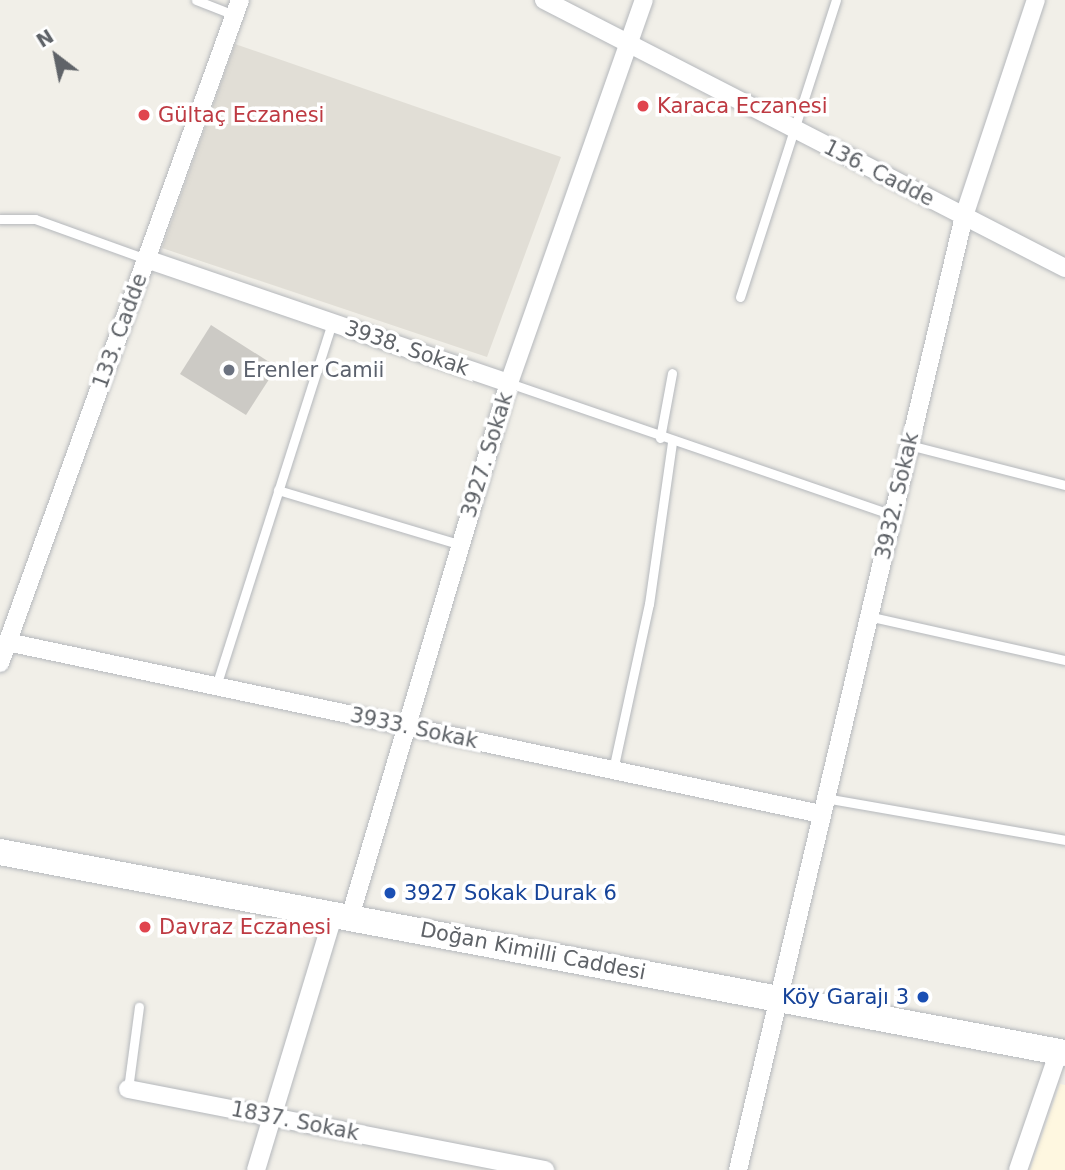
<!DOCTYPE html>
<meta charset="utf-8">
<style>
body{margin:0}
#map{position:relative;width:1065px;height:1170px;overflow:hidden;background:#f1efe8;font-family:"DejaVu Sans",sans-serif}
div>[style]{position:absolute}
[style*='--x']{left:calc(var(--x)*1px);top:calc(var(--y)*1px);width:calc(var(--w)*1px);rotate:calc(var(--a)*1deg)}
.commercial>*{inset:0;background:#fef7e0}
.education>*{inset:0;background:#e1ded6}
.building>*{inset:0;background:#cccac5}
.roads{filter:drop-shadow(0 0 2px #b5b8bc) drop-shadow(0 0 2px #b5b8bc)}
.lane>*{height:9px;margin:-4.5px;padding:0 4.5px;transform-origin:4.5px;border-radius:4.5px;background:#fff}
.street>*{height:18px;margin:-9px;padding:0 9px;transform-origin:9px;border-radius:9px;background:#fff}
.secondary>*{height:26px;margin:-13px;padding:0 13px;transform-origin:13px;border-radius:13px;background:#fff}
.dots>*{width:19px;height:19px;translate:-50% -50%;box-sizing:border-box;border:4px solid #fff;border-radius:50%}
span{translate:-50% -50%;white-space:nowrap;text-align:center;line-height:1.15;-webkit-text-stroke:7px #fff;paint-order:stroke}
.health-label{font-size:21px;color:#be3a42}
.left{translate:0 -50%;text-align:left}
.street-label{font-size:21px;color:#5f6368}
.worship-label{font-size:21px;color:#5b616d}
.transit-label{font-size:21px;color:#164399}
.right{translate:-100% -50%;text-align:right}
.north{position:absolute;left:21px;top:21px;width:70px;height:70px;-webkit-text-stroke:5px #fff;paint-order:stroke;rotate:328deg;font-size:19px;font-weight:700;line-height:28px;text-align:center;color:#5f6368}
.north::after{content:'';display:block;margin:auto;width:24px;height:32px;background:#5f6368;clip-path:polygon(50% 0,100% 100%,50% 72%,0 100%)}
</style>
<div id="map">
<div class="commercial">
<div style="clip-path:polygon(1060px 1084px,1065px 1085px,1065px 1170px,1030px 1170px)"></div>
</div>
<div class="education">
<div style="clip-path:polygon(235px 44px,561px 157px,487px 357px,162px 248px)"></div>
</div>
<div class="building">
<div style="clip-path:polygon(211px 325px,277px 367px,246px 415px,180px 374px)"></div>
</div>
<div class="roads">
<div class="lane">
<div style="--x:196;--y:0;--w:41;--a:21.5"></div>
<div style="--x:0;--y:219;--w:35;--a:0"></div>
<div style="--x:35;--y:219;--w:118;--a:19.8"></div>
<div style="--x:740;--y:297;--w:312;--a:-72.1"></div>
<div style="--x:509;--y:383;--w:405;--a:19"></div>
<div style="--x:660;--y:438;--w:66;--a:-79.5"></div>
<div style="--x:909;--y:445;--w:161;--a:14.4"></div>
<div style="--x:278;--y:490;--w:191;--a:16.7"></div>
<div style="--x:868;--y:616;--w:202;--a:12.6"></div>
<div style="--x:216;--y:686;--w:382;--a:-72.3"></div>
<div style="--x:613;--y:770;--w:170;--a:-77.8"></div>
<div style="--x:649;--y:604;--w:164;--a:-81.9"></div>
<div style="--x:825;--y:798;--w:244;--a:9.9"></div>
<div style="--x:128;--y:1089;--w:83;--a:-82.4"></div>
</div>
<div class="street">
<div style="--x:544;--y:0;--w:586;--a:27.22"></div>
<div style="--x:146;--y:259;--w:384;--a:18.9"></div>
<div style="--x:7;--y:642;--w:832;--a:11.93"></div>
<div style="--x:0;--y:663;--w:705;--a:-70.1"></div>
<div style="--x:350;--y:917;--w:557;--a:-73.42"></div>
<div style="--x:509;--y:383;--w:406;--a:-70.6"></div>
<div style="--x:128;--y:1089;--w:425;--a:11"></div>
<div style="--x:256;--y:1170;--w:268;--a:-73.1"></div>
<div style="--x:738;--y:1170;--w:980;--a:-76.67"></div>
<div style="--x:964;--y:216;--w:228;--a:-71.6"></div>
<div style="--x:1018;--y:1170;--w:126;--a:-71"></div>
</div>
<div class="secondary">
<div style="--x:0;--y:852;--w:1084;--a:10.69"></div>
</div>
</div>
<div class="dots">
<div style="left:643px;top:106px;background:#e0444e"></div>
<div style="left:144px;top:115px;background:#e0444e"></div>
<div style="left:229px;top:370px;background:#6b7280"></div>
<div style="left:390px;top:893px;background:#1a4fb4"></div>
<div style="left:145px;top:927px;background:#e0444e"></div>
<div style="left:923px;top:997px;background:#1a4fb4"></div>
</div>
<div class="health-label">
<span class="left" style="left:657px;top:106px">Karaca Eczanesi</span>
<span class="left" style="left:158px;top:115px">Gültaç Eczanesi</span>
<span class="left" style="left:159px;top:927px">Davraz Eczanesi</span>
</div>
<div class="street-label">
<span style="left:879px;top:173px;rotate:27deg">136. Cadde</span>
<span style="left:120px;top:331px;rotate:-70deg">133. Cadde</span>
<span style="left:407px;top:348px;rotate:19deg">3938. Sokak</span>
<span style="left:487px;top:455px;rotate:-73deg">3927. Sokak</span>
<span style="left:897px;top:496px;rotate:-77deg">3932. Sokak</span>
<span style="left:414px;top:728px;rotate:12deg">3933. Sokak</span>
<span style="left:533px;top:951px;rotate:11deg">Doğan Kimilli Caddesi</span>
<span style="left:295px;top:1121px;rotate:11deg">1837. Sokak</span>
</div>
<div class="worship-label">
<span class="left" style="left:243px;top:370px">Erenler Camii</span>
</div>
<div class="transit-label">
<span class="left" style="left:404px;top:893px">3927 Sokak Durak 6</span>
<span class="right" style="left:909px;top:997px">Köy Garajı 3</span>
</div>
<div class="north">N</div>
</div>
